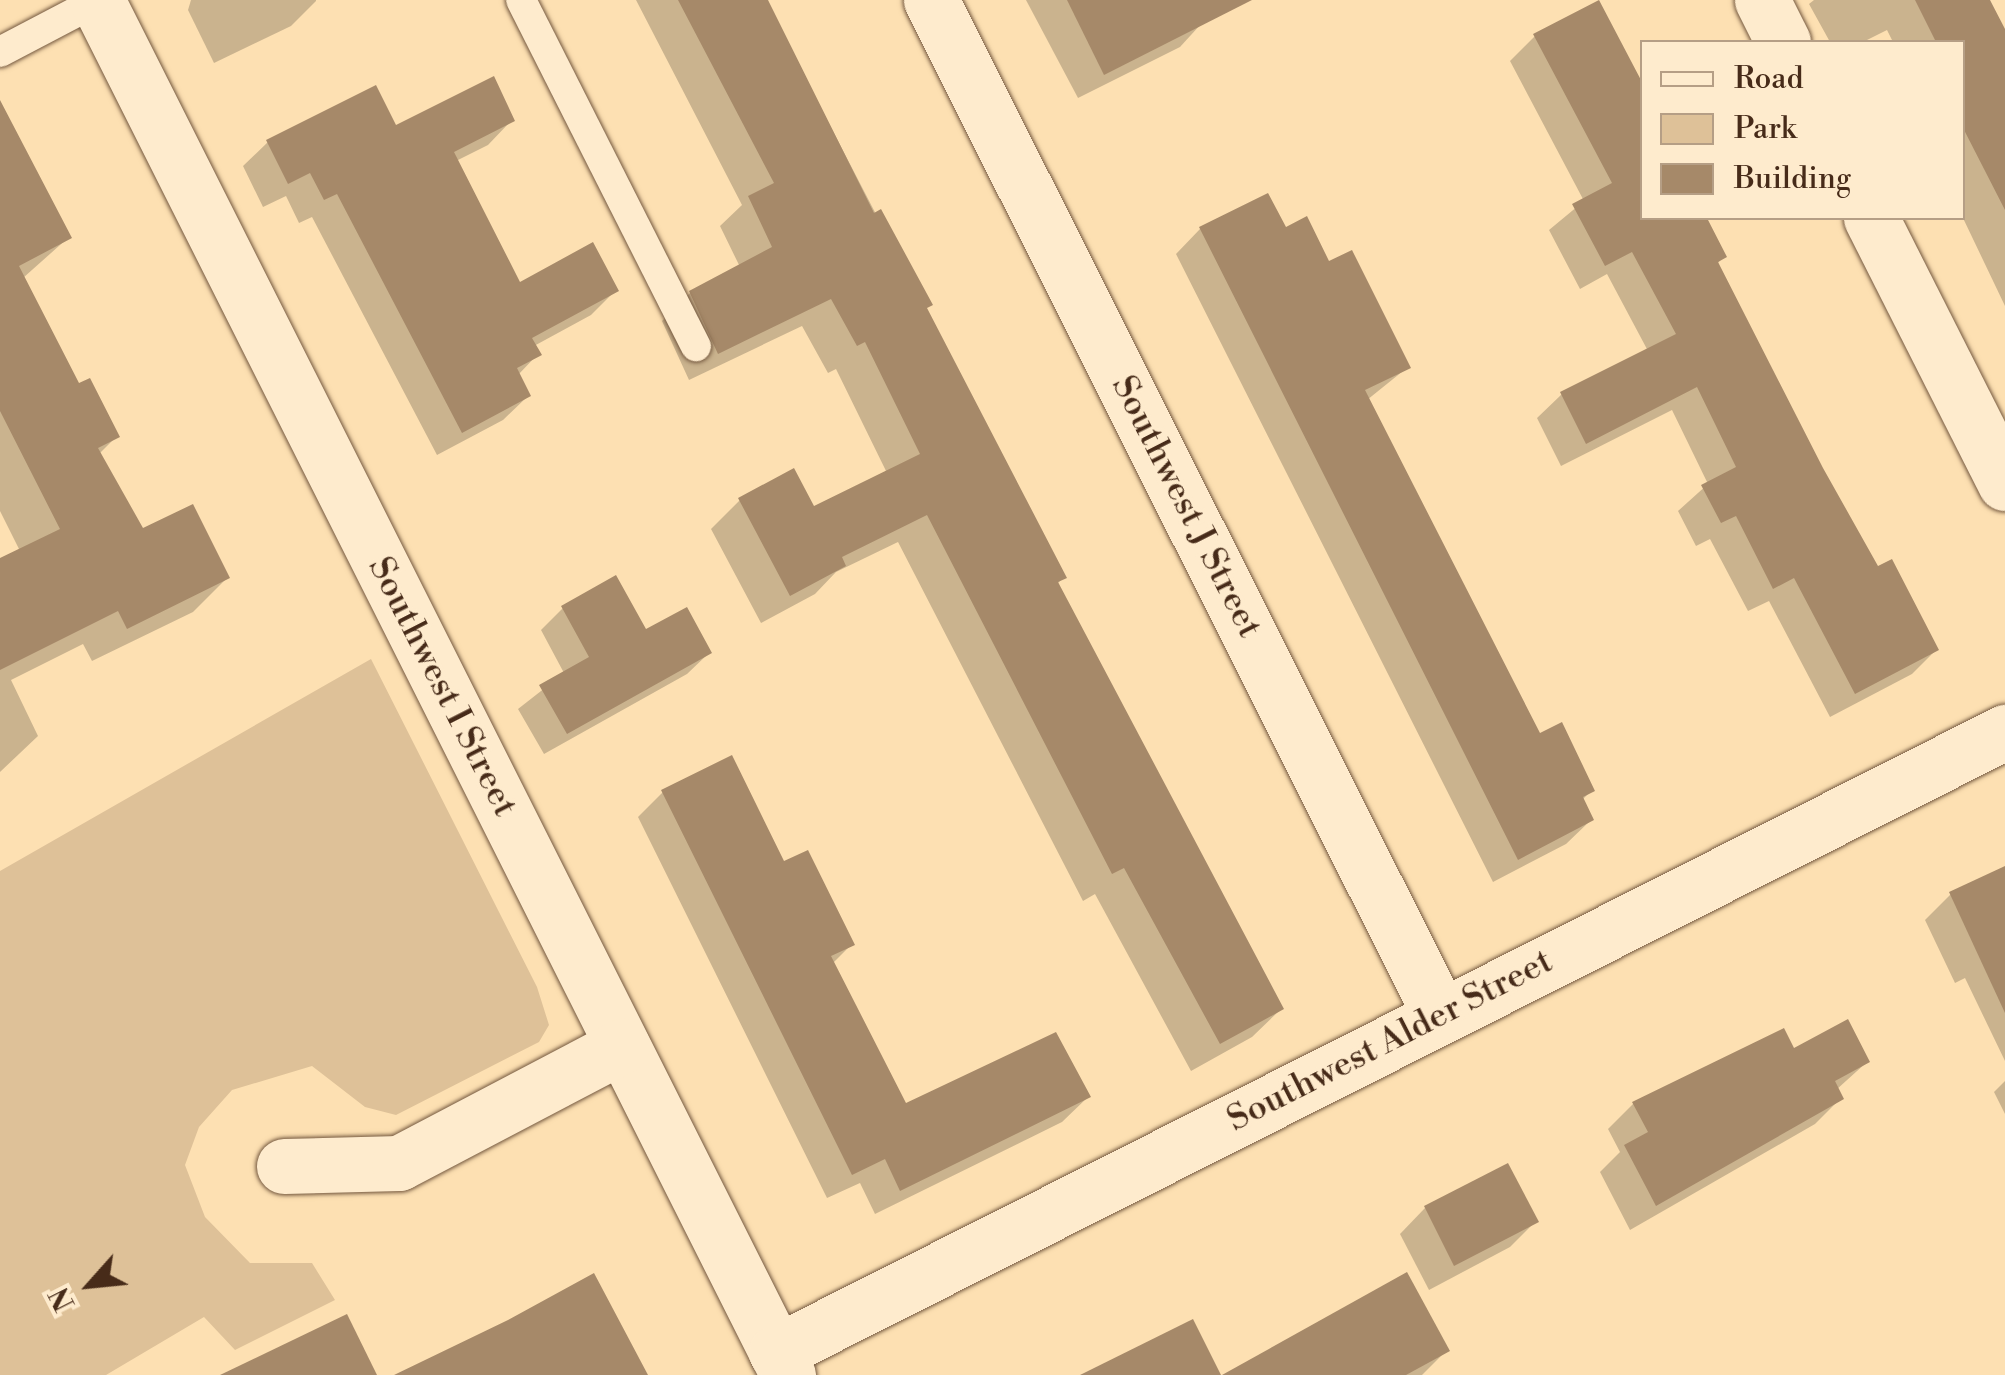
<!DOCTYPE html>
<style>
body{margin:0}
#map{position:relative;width:2005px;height:1375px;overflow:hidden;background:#fde0b2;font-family:"Libre Bodoni",serif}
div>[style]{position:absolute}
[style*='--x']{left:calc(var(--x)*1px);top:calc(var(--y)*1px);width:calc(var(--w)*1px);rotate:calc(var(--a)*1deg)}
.green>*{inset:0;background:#dec198}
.shadow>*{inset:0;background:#0003}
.building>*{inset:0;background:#a68969}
.roads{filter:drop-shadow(0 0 2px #74583f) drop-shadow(0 0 2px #74583f)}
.service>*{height:30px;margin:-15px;padding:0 15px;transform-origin:15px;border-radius:15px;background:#feebcd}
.minor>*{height:55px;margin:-27.5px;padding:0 27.5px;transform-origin:27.5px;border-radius:27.5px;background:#feebcd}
span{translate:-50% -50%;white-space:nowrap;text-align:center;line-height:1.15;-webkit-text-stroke:8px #feebcd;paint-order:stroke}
.street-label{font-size:35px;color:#472b19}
.legend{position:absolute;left:1640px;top:40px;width:325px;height:180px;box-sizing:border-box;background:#feebcd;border:2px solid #b59e85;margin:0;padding:12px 18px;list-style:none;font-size:30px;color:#472b19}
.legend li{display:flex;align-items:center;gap:20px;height:50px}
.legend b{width:50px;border:2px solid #b59e85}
.north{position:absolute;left:40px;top:1235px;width:100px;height:100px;-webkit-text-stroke:8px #feebcd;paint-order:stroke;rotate:243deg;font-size:28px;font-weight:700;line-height:40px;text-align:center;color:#472b19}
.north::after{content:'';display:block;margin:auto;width:35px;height:45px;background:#472b19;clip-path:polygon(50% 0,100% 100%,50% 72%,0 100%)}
</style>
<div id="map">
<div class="green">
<div style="clip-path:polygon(371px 659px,537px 987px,549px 1025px,539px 1042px,396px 1115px,365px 1107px,312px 1066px,232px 1090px,199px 1127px,185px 1165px,205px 1217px,250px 1263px,312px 1263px,335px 1300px,235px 1350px,204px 1317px,106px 1375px,0 1375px,0 871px)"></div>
</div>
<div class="shadow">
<div style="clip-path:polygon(191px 0,316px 0,316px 1px,291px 26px,214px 63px,188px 10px)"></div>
<div style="clip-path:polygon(636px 0,765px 0,1064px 577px,1056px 585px,1281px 1009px,1252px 1037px,1191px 1071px,1095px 894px,1083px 901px,898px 542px,836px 572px,815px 594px,761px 623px,711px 529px,740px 500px,813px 509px,887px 473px,836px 369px,828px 373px,802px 326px,689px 380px,662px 321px,690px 293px,740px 267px,720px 226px,742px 205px)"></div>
<div style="clip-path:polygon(1026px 0,1223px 0,1180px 47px,1078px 98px)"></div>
<div style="clip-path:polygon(1814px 0,1988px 0,2005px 35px,2005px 306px,1962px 216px,1962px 42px,1893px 42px,1887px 30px,1863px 42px,1830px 42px,1809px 4px)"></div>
<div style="clip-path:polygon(1598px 3px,1642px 92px,1642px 218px,1705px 218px,1724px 256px,1717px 264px,1821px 469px,1877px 570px,1936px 650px,1912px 674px,1830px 717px,1769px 601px,1748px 611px,1710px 539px,1696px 546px,1678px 511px,1708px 484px,1672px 410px,1561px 466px,1537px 418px,1562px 394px,1648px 351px,1607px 274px,1580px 289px,1549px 230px,1584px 201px,1510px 61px,1535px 36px)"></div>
<div style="clip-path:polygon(512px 120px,488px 145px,456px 161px,519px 285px,616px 290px,591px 315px,534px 346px,538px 354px,518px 375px,528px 396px,503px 420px,437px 455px,312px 217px,299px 223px,286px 196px,263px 207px,243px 166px,268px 142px)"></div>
<div style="clip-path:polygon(0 171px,69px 237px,23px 278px,78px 387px,117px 436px,99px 454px,142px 532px,227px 578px,193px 612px,92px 661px,83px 644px,11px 680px,38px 736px,0 772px,0 561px,20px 551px,0 511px)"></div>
<div style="clip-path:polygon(1267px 196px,1284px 231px,1328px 264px,1408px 367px,1367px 400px,1539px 736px,1592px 790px,1582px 800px,1591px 820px,1566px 844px,1493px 882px,1176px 254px,1200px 229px)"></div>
<div style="clip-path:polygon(563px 608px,645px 632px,709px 653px,687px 674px,544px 754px,518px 709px,564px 673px,541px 630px)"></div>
<div style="clip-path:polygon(663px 792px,783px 865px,852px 944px,832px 964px,905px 1106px,1088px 1097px,1062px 1122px,875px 1214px,860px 1183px,827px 1198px,638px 817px)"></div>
<div style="clip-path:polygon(2005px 869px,2005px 1061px,1965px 978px,1955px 983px,1925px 920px,1951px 894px)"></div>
<div style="clip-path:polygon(1793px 1051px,1867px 1062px,1836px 1090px,1841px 1098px,1815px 1124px,1630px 1230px,1600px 1172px,1620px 1152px,1608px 1129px,1633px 1104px)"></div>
<div style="clip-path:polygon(2005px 1081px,2005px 1114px,1994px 1092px)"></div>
<div style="clip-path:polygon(1425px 1208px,1536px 1221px,1510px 1247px,1429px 1290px,1400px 1234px)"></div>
<div style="clip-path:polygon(1447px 1350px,1422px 1375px,1227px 1375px)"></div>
</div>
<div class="building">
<div style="clip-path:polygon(678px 0,768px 0,874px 213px,881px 209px,933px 305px,927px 308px,1067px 578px,1058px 582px,1284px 1009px,1220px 1044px,1124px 868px,1112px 874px,927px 515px,842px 557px,846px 566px,790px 596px,738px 498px,794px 468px,814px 506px,920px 454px,865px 342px,857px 346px,831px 299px,718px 354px,689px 291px,772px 247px,748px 196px,774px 183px)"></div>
<div style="clip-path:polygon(1067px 0,1252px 0,1104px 75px)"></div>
<div style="clip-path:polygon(1599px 0,1642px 82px,1642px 218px,1707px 218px,1727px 257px,1718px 262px,1823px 468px,1878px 566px,1892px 559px,1939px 650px,1855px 694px,1794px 578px,1773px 589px,1736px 516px,1721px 523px,1701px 485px,1736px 467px,1697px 387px,1586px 444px,1560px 392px,1676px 334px,1632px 252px,1605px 266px,1572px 204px,1612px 183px,1533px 34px)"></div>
<div style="clip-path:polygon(1915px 0,1990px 0,2005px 29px,2005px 210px,1962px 126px,1962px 42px,1936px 42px)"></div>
<div style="clip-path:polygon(494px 76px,515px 121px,454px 152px,520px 282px,593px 242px,619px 291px,532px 338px,542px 355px,517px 368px,531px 396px,462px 433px,337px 194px,324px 200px,310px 173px,288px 184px,266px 140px,376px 85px,396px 125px)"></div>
<div style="clip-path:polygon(0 100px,72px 238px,19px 266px,79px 383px,90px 378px,120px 437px,98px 448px,143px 528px,193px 504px,230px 578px,127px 629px,118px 611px,0 670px,0 558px,60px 529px,0 411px)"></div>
<div style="clip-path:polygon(1268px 193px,1286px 227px,1307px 216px,1329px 261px,1352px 250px,1411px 368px,1365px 390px,1540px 733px,1562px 722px,1595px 791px,1583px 797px,1594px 820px,1518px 860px,1199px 227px)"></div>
<div style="clip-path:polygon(616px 575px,646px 629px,687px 607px,712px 653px,567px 734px,539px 685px,589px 657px,561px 606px)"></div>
<div style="clip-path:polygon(732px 755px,784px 861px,808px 850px,855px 945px,831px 956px,906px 1103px,1056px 1032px,1091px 1097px,900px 1191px,885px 1159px,852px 1175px,661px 790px)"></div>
<div style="clip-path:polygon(2005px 866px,2005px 1013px,1949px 892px)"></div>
<div style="clip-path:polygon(1848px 1019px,1870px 1062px,1835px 1081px,1844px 1099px,1656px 1206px,1624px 1145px,1648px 1132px,1632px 1102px,1784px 1028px,1794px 1048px)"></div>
<div style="clip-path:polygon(1508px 1163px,1539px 1222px,1454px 1266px,1424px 1206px)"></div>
<div style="clip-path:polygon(1407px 1272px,1450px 1351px,1406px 1375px,1222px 1375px)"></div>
<div style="clip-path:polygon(594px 1273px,648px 1375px,394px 1375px,508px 1320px)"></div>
<div style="clip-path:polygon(347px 1314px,377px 1375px,220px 1375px)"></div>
<div style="clip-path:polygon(1193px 1319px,1221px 1375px,1080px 1375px)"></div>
</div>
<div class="roads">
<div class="service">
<div style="--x:521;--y:0;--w:388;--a:63.2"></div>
<div style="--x:0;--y:52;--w:110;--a:-27.7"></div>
</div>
<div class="minor">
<div style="--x:97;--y:0;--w:1539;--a:63.32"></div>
<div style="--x:931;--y:0;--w:1135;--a:63.37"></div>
<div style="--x:1762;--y:0;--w:47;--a:63.4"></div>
<div style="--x:1871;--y:218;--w:297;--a:63.2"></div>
<div style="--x:284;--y:1166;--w:115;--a:-1.5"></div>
<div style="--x:399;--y:1163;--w:252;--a:-27.7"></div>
<div style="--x:776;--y:1352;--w:1377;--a:-26.77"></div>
</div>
</div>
<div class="street-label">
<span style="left:1186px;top:507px;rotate:63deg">Southwest J Street</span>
<span style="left:442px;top:687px;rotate:63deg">Southwest I Street</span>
<span style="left:1390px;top:1041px;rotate:-27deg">Southwest Alder Street</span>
</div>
<ul class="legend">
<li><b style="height:12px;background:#feebcd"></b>Road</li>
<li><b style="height:28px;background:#dec198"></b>Park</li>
<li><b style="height:28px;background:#a68969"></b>Building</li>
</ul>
<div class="north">N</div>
</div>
